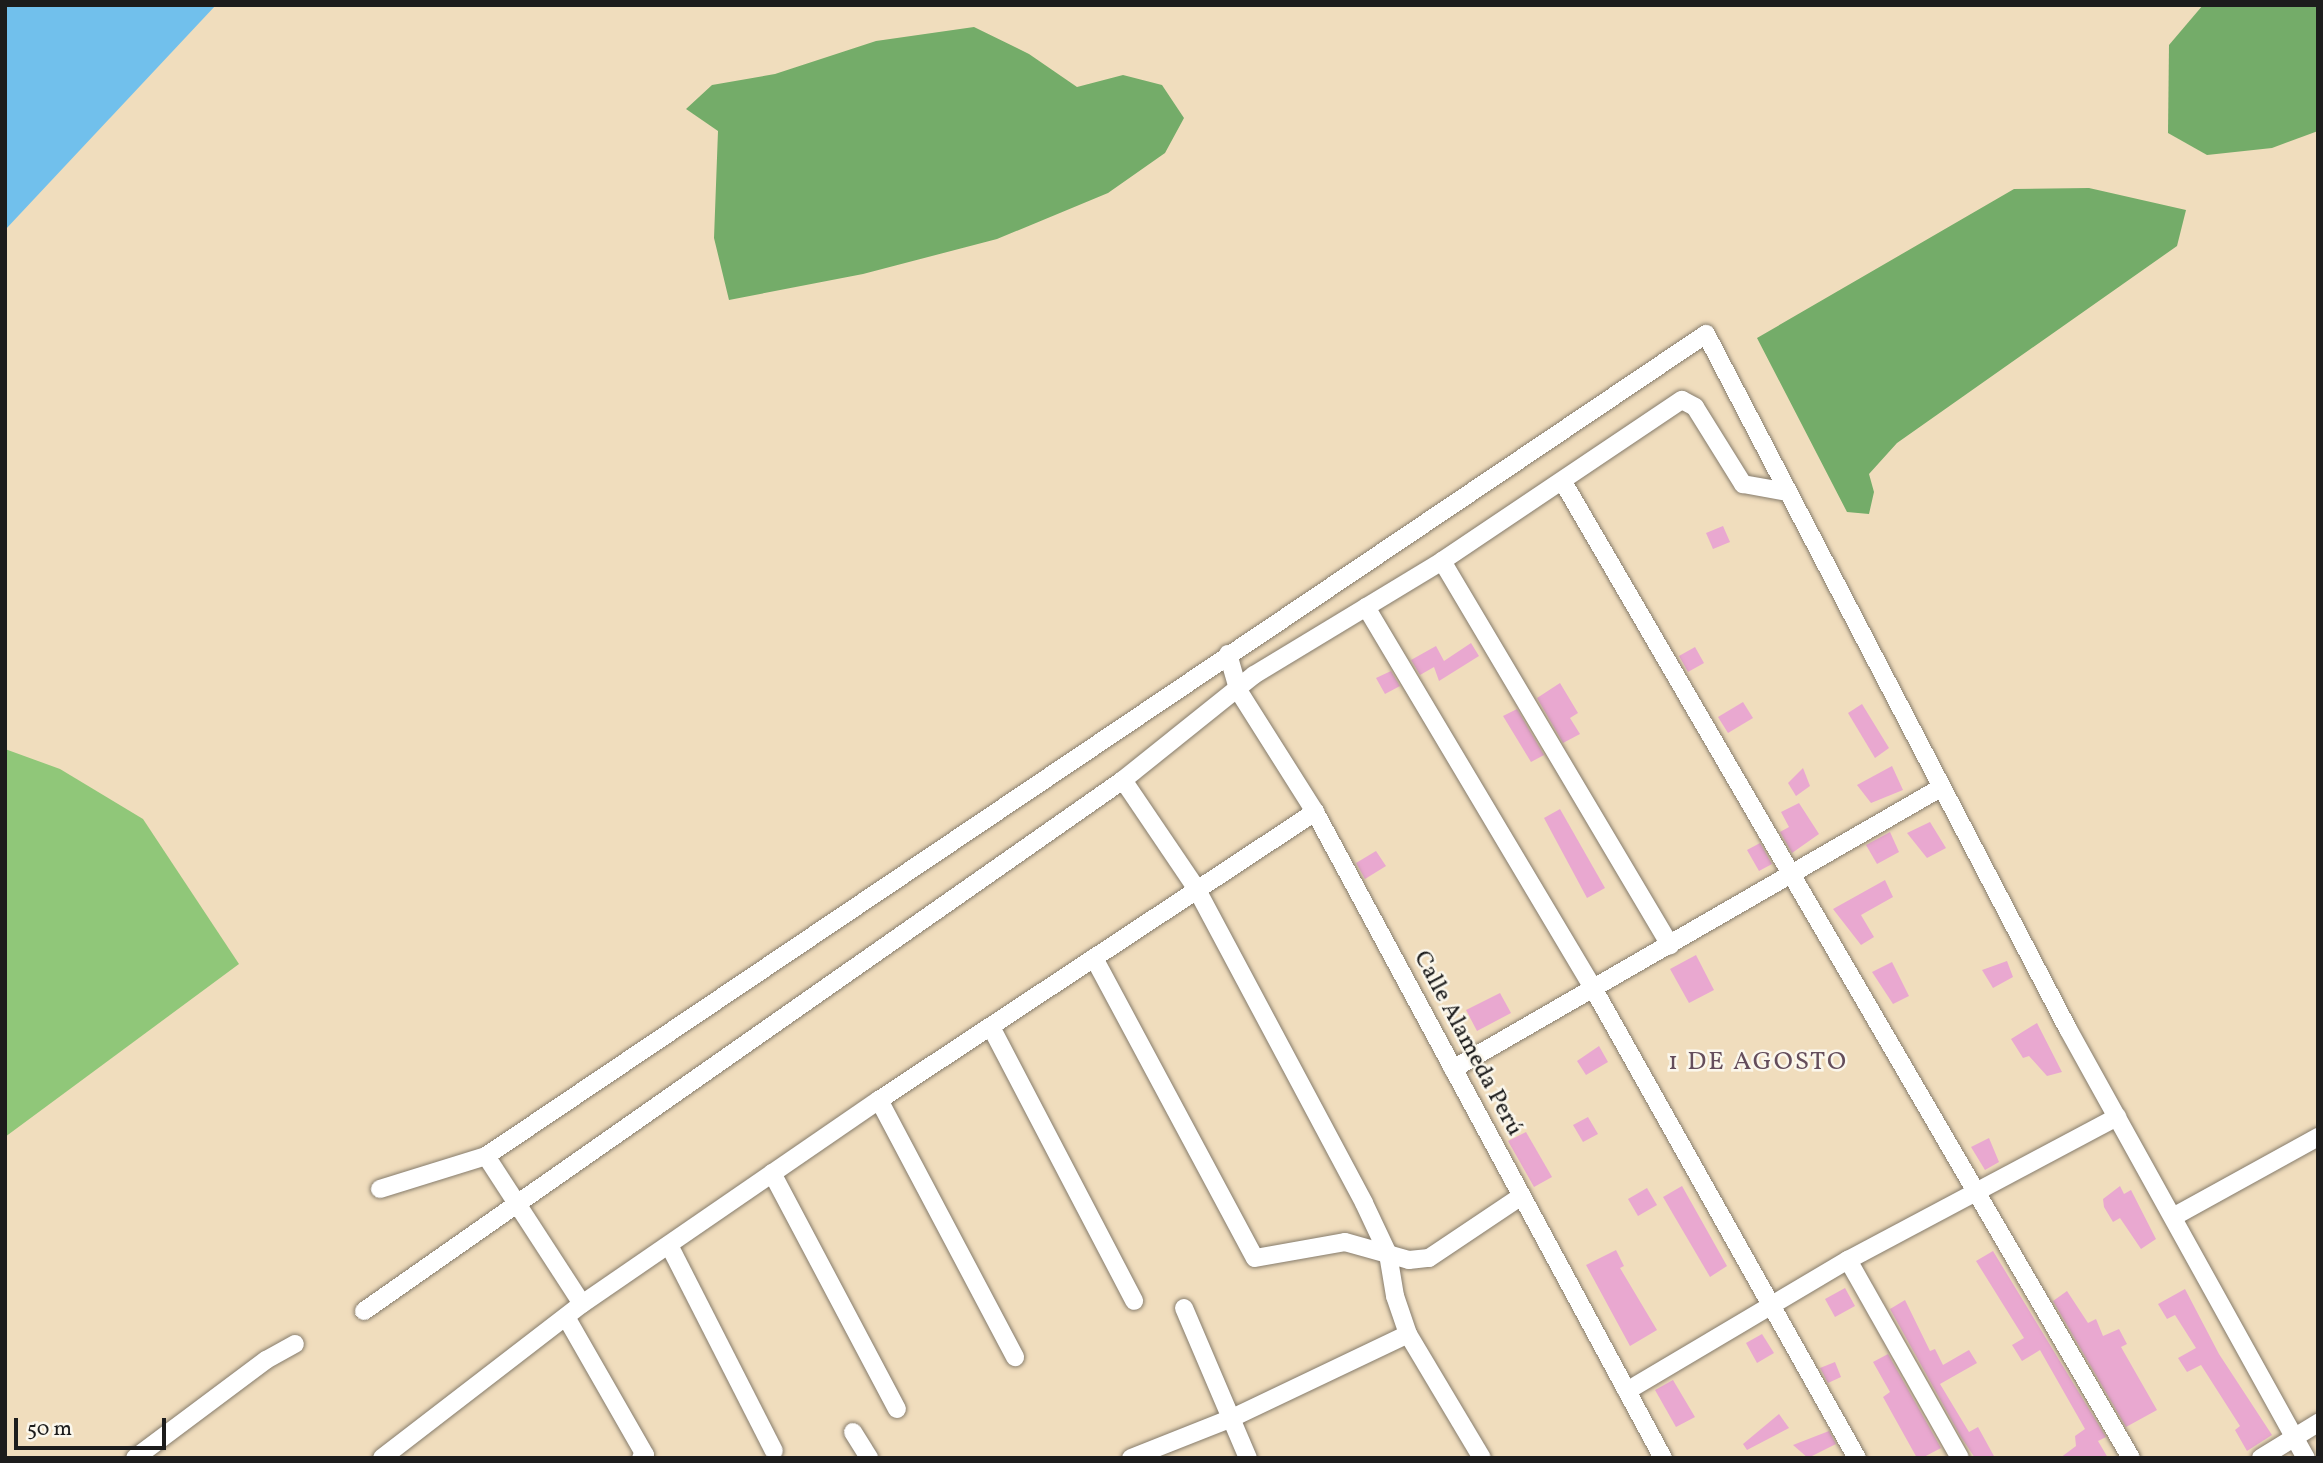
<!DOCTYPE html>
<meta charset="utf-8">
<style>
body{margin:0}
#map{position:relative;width:2323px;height:1463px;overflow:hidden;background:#f0ddbd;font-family:Vollkorn,serif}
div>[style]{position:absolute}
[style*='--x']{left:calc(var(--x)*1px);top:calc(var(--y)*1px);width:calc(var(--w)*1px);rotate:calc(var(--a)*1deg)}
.green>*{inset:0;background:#90c779}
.forest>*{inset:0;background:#74ac69}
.water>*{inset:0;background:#71c0ec}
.building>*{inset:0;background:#e9a8d0}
.roads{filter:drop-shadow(0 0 2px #867c6c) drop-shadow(0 0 2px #867c6c)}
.minor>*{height:18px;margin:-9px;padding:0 9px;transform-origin:9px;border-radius:9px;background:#fff}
span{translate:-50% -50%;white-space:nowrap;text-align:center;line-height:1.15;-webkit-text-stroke:5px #fbf7ec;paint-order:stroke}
.street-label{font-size:24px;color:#1c1c1c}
.neighbourhood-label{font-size:26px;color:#644d5b;letter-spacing:2px}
.frame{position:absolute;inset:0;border:7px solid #1c1c1c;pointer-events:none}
.scale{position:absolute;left:14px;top:1418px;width:152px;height:32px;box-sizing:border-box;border:4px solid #1c1c1c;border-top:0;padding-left:9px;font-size:21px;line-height:24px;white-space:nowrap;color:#1c1c1c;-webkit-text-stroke:5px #fbf7ec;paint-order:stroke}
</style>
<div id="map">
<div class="green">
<div style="clip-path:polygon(5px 749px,60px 769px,143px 819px,239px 964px,5px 1137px)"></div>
</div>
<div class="forest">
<div style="clip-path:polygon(2203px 5px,2318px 5px,2318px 131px,2272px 148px,2207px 155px,2168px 133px,2169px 45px)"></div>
<div style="clip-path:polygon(974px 27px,1029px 54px,1077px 87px,1123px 75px,1162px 85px,1184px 118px,1165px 153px,1108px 193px,997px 239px,863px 274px,729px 300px,714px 238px,718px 131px,686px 109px,712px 85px,775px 74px,876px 41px)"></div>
<div style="clip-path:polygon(2089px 188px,2186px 210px,2177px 246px,1897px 443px,1869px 474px,1874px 492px,1869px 514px,1847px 512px,1757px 338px,2014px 189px)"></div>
</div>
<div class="water">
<div style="clip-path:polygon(5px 5px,216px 5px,5px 230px)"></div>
</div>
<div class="building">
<div style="clip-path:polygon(1723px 526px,1730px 542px,1713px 549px,1706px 533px)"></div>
<div style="clip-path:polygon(1471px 643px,1479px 656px,1439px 681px,1434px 667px,1420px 675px,1411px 660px,1436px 646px,1444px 661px)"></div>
<div style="clip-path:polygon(1695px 647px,1704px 663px,1688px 672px,1679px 656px)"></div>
<div style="clip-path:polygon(1391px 671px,1400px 686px,1385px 694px,1376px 678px)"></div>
<div style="clip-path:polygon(1560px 683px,1578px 713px,1570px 718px,1580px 734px,1563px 743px,1537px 698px)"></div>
<div style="clip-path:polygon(1743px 702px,1753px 718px,1728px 733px,1718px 717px)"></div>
<div style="clip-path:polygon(1862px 704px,1889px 748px,1875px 758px,1848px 713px)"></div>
<div style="clip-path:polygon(1517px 709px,1544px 755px,1531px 762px,1503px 716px)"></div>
<div style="clip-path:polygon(1892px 766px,1903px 790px,1871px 803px,1857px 785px)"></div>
<div style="clip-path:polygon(1803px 768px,1810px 786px,1796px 796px,1788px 783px)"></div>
<div style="clip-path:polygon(1799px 803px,1819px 834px,1792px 853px,1780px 832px,1789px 827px,1781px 812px)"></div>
<div style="clip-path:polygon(1560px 809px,1605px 888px,1587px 898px,1544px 818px)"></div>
<div style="clip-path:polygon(1930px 822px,1946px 848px,1927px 858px,1907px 833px)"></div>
<div style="clip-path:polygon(1890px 832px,1899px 852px,1877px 864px,1866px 845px)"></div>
<div style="clip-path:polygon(1760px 843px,1772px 864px,1759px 871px,1747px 850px)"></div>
<div style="clip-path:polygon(1376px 851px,1386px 866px,1365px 879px,1356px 863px)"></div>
<div style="clip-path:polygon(1885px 880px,1893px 897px,1861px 915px,1874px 937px,1861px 945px,1833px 909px)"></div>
<div style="clip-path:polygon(1696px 955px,1714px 990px,1689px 1003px,1670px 969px)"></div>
<div style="clip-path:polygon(2007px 961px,2013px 977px,1993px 988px,1982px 970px)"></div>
<div style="clip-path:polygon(1892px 962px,1909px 996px,1893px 1004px,1872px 972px)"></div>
<div style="clip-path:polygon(1500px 993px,1511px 1013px,1477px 1031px,1466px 1010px)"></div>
<div style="clip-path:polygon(2037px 1023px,2062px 1072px,2047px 1076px,2029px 1056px,2023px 1058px,2011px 1039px)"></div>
<div style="clip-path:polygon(1599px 1046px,1608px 1062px,1586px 1075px,1577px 1061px)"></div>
<div style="clip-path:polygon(1588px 1117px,1598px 1134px,1583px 1142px,1573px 1125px)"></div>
<div style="clip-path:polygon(1526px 1132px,1552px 1177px,1534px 1187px,1508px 1141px)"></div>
<div style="clip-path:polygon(1989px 1138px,1999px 1162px,1985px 1170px,1971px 1147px)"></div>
<div style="clip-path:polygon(1682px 1186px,1727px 1266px,1710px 1277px,1663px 1197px)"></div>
<div style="clip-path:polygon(2120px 1186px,2124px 1194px,2131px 1190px,2156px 1239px,2141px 1249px,2120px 1218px,2113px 1222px,2104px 1207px,2103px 1199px)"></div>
<div style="clip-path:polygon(1647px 1188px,1657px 1205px,1638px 1216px,1628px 1199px)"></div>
<div style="clip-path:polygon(1616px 1250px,1624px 1266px,1620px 1268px,1657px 1330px,1630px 1346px,1586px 1265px)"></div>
<div style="clip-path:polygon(1993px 1251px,2106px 1437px,2098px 1441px,2108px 1458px,2060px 1458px,2076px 1446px,2075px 1436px,2085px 1429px,2040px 1350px,2022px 1361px,2012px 1345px,2024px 1338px,1976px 1261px)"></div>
<div style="clip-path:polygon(1845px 1288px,1855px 1306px,1835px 1317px,1825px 1299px)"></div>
<div style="clip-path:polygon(2185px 1289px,2219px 1354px,2272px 1435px,2247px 1451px,2235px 1430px,2240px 1426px,2201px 1365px,2187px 1372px,2178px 1358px,2196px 1348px,2175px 1315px,2167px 1319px,2158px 1304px)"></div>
<div style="clip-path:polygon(2067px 1291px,2088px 1323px,2096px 1319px,2103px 1336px,2119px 1329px,2127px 1344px,2121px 1347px,2157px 1410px,2126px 1427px,2053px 1301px)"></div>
<div style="clip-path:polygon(1905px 1300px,1930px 1351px,1935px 1349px,1943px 1365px,1969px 1350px,1977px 1363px,1940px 1384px,1969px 1432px,1978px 1427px,1995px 1458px,1975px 1458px,1961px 1437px,1890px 1309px)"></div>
<div style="clip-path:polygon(1762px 1334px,1774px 1353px,1757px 1363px,1746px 1343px)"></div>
<div style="clip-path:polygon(1888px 1354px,1941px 1448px,1922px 1458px,1917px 1458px,1883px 1397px,1890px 1392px,1873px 1362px)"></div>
<div style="clip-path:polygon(1835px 1362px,1841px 1377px,1828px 1383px,1820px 1368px)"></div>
<div style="clip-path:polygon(1673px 1380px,1695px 1417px,1676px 1427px,1655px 1390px)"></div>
<div style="clip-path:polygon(1779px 1414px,1789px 1428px,1747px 1450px,1743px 1444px)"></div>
<div style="clip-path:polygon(1829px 1431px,1836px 1444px,1808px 1458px,1793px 1445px)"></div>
</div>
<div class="roads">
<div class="minor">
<div style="--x:1563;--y:482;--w:1129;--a:59.8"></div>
<div style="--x:1442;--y:561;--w:447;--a:59.3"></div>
<div style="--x:1366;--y:607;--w:443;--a:59.2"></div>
<div style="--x:1593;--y:988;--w:539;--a:60.68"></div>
<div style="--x:1228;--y:654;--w:37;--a:74"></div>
<div style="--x:1238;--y:690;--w:144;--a:57.7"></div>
<div style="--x:1315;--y:812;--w:734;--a:61.69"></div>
<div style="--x:1123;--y:780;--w:130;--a:55.9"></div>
<div style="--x:1196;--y:888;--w:357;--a:61.9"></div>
<div style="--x:1364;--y:1203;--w:56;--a:64.8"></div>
<div style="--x:1388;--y:1254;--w:43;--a:80.5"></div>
<div style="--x:1395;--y:1296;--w:40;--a:71.1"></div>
<div style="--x:1408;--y:1334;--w:144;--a:59.2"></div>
<div style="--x:1094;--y:958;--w:340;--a:61.8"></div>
<div style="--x:1255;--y:1258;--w:91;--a:-10.1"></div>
<div style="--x:1345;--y:1242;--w:66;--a:15.7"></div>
<div style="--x:1409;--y:1260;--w:20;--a:-6"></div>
<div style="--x:1429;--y:1258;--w:110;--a:-33.8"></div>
<div style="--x:991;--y:1027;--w:309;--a:62.4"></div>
<div style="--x:1453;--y:1069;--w:564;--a:-29.97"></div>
<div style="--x:879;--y:1100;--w:291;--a:62.1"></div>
<div style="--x:486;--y:1156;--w:176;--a:57"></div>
<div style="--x:772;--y:1173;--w:267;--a:62.1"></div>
<div style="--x:380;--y:1189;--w:111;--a:-17.3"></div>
<div style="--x:486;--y:1156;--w:1471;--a:-33.97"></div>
<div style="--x:1706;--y:334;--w:784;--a:62.49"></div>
<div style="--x:2068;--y:1029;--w:491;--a:61"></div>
<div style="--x:2173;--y:1217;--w:166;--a:-28.9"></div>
<div style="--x:669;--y:1245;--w:231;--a:63"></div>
<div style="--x:1848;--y:1260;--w:227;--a:60.5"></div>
<div style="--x:1184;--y:1308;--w:163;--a:66.9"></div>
<div style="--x:364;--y:1311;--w:926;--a:-34.98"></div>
<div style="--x:1123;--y:780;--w:168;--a:-38.7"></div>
<div style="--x:1254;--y:675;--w:220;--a:-31.2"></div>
<div style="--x:1442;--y:561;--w:289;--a:-33.9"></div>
<div style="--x:1682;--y:400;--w:15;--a:28"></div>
<div style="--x:1695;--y:407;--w:91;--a:58.1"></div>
<div style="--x:1743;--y:484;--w:46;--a:10.1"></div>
<div style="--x:566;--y:1317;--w:159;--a:60.2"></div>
<div style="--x:645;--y:1455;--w:5;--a:143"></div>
<div style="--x:1627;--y:1391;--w:257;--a:-30.7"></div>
<div style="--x:1848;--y:1260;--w:305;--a:-28"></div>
<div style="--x:853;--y:1432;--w:31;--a:58"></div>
<div style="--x:135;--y:1458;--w:164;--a:-36.8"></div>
<div style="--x:266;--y:1360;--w:33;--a:-29"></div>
<div style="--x:382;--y:1458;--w:252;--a:-37.6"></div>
<div style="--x:582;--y:1304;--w:360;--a:-34.5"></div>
<div style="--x:879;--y:1100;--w:523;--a:-33.45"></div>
<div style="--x:1131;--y:1458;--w:109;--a:-21.6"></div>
<div style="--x:1232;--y:1418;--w:195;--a:-25.5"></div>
<div style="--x:2261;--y:1458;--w:67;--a:-31.6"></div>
</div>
</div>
<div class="street-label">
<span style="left:1467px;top:1044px;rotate:62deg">Calle Alameda Perú</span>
</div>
<div class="neighbourhood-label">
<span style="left:1758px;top:1063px">1 DE AGOSTO</span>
</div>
<div class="frame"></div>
<div class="scale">50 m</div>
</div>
